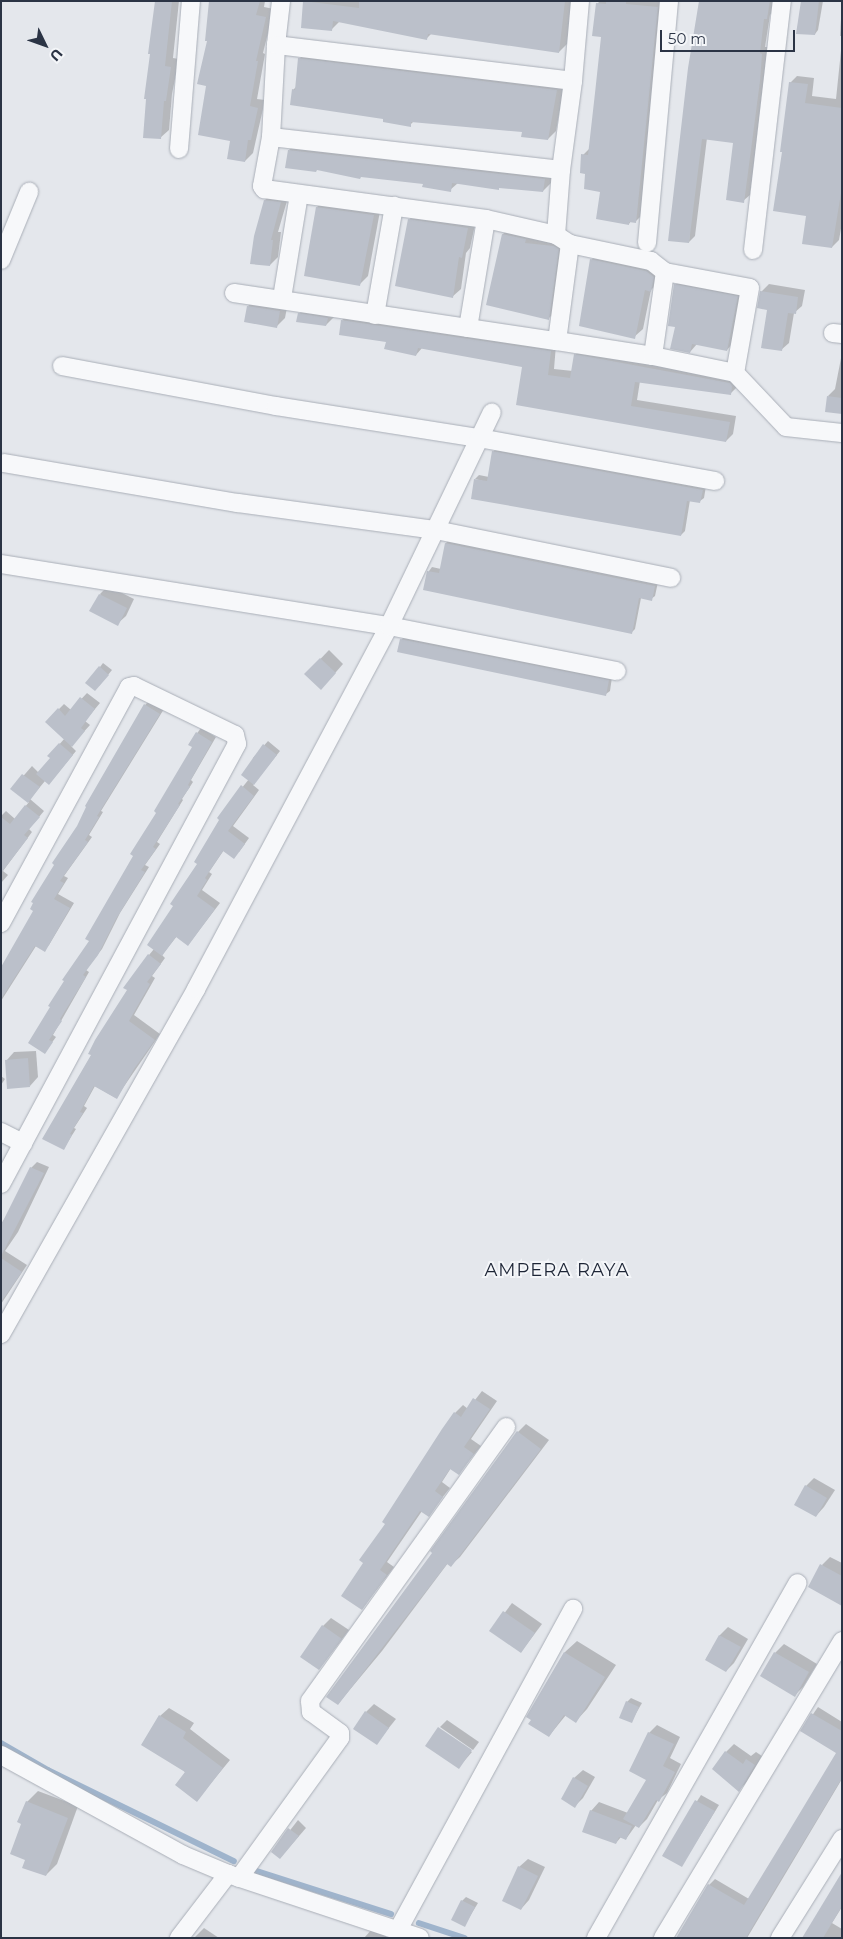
<!DOCTYPE html>
<style>
body{margin:0}
#map{position:relative;width:843px;height:1939px;overflow:hidden;background:#e4e7ec;font-family:Montserrat,sans-serif}
div>[style]{position:absolute}
[style*='--x']{left:calc(var(--x)*1px);top:calc(var(--y)*1px);width:calc(var(--w)*1px);rotate:calc(var(--a)*1deg)}
.shadow>*{inset:0;background:#0003}
.stream>*{height:5.5px;margin:-2.75px;padding:0 2.75px;transform-origin:2.75px;border-radius:2.75px;background:#9fb4cc}
.building>*{inset:0;background:#bbc0ca}
.roads{filter:drop-shadow(0 0 1px #a9aeb7) drop-shadow(0 0 1px #a9aeb7)}
.minor>*{height:18px;margin:-9px;padding:0 9px;transform-origin:9px;border-radius:9px;background:#f7f8fa}
span{translate:-50% -50%;white-space:nowrap;text-align:center;line-height:1.15;-webkit-text-stroke:4px #f4f6f9;paint-order:stroke}
.quarter-label{font-size:18px;color:#1d2536;letter-spacing:1px}
.frame{position:absolute;inset:0;border:2px solid #2b3445;pointer-events:none}
.north{position:absolute;left:20px;top:20px;width:50px;height:50px;-webkit-text-stroke:4px #f4f6f9;paint-order:stroke;rotate:132deg;font-size:14px;font-weight:700;line-height:20px;text-align:center;color:#2b3445}
.north::after{content:'';display:block;margin:auto;width:18px;height:22px;background:#2b3445;clip-path:polygon(50% 0,100% 100%,50% 72%,0 100%)}
.scale{position:absolute;left:660px;top:30px;width:135px;height:22px;box-sizing:border-box;border:2px solid #2b3445;border-top:0;padding-left:6px;font-size:15px;line-height:18px;white-space:nowrap;color:#2b3445;-webkit-text-stroke:4px #f4f6f9;paint-order:stroke}
</style>
<div id="map">
<div class="shadow">
<div style="clip-path:polygon(156px 1px,179px 1px,173px 58px,179px 59px,172px 94px,169px 130px,160px 138px)"></div>
<div style="clip-path:polygon(210px 1px,265px 1px,264px 7px,274px 9px,263px 53px,265px 54px,257px 99px,265px 100px,253px 153px,245px 161px,231px 140px,208px 85px)"></div>
<div style="clip-path:polygon(305px 1px,572px 1px,567px 44px,559px 52px,432px 33px,426px 39px,340px 21px,332px 29px)"></div>
<div style="clip-path:polygon(600px 1px,664px 1px,642px 215px,636px 221px,631px 221px,629px 224px,587px 173px,583px 155px,590px 148px,602px 36px,597px 4px)"></div>
<div style="clip-path:polygon(700px 1px,775px 1px,773px 11px,770px 15px,765px 47px,768px 47px,766px 74px,750px 195px,743px 201px,734px 142px,707px 138px,695px 236px,689px 242px)"></div>
<div style="clip-path:polygon(802px 1px,823px 1px,818px 30px,815px 34px,797px 32px)"></div>
<div style="clip-path:polygon(842px 2px,842px 36px,840px 36px)"></div>
<div style="clip-path:polygon(842px 41px,842px 223px,839px 240px,832px 247px,808px 215px,784px 151px,790px 83px,797px 76px,814px 78px,812px 96px,836px 99px)"></div>
<div style="clip-path:polygon(308px 51px,565px 82px,556px 131px,548px 139px,523px 131px,414px 121px,410px 125px,293px 90px,297px 86px,299px 59px)"></div>
<div style="clip-path:polygon(297px 142px,553px 171px,551px 183px,543px 191px,500px 187px,498px 189px,458px 183px,450px 190px,424px 183px,318px 169px,289px 150px)"></div>
<div style="clip-path:polygon(274px 192px,289px 194px,278px 232px,281px 232px,278px 257px,270px 265px,265px 200px)"></div>
<div style="clip-path:polygon(326px 199px,381px 206px,368px 276px,359px 285px,317px 207px)"></div>
<div style="clip-path:polygon(417px 211px,476px 220px,470px 248px,466px 253px,461px 289px,452px 297px,409px 220px)"></div>
<div style="clip-path:polygon(512px 226px,563px 238px,557px 310px,549px 318px,487px 304px,503px 234px)"></div>
<div style="clip-path:polygon(599px 252px,656px 264px,659px 282px,651px 290px,643px 329px,634px 337px,591px 260px)"></div>
<div style="clip-path:polygon(681px 279px,743px 290px,733px 343px,727px 350px,697px 344px,690px 352px,676px 326px,675px 285px)"></div>
<div style="clip-path:polygon(769px 284px,805px 290px,802px 306px,794px 313px,789px 343px,781px 350px,761px 292px)"></div>
<div style="clip-path:polygon(257px 298px,288px 302px,285px 318px,276px 327px,248px 306px)"></div>
<div style="clip-path:polygon(307px 305px,334px 317px,326px 325px,299px 314px)"></div>
<div style="clip-path:polygon(349px 314px,556px 345px,554px 369px,573px 371px,575px 355px,582px 348px,736px 377px,737px 387px,730px 394px,640px 381px,637px 400px,736px 416px,733px 434px,726px 441px,517px 404px,524px 366px,422px 348px,416px 355px,342px 320px)"></div>
<div style="clip-path:polygon(842px 353px,842px 413px,828px 396px,835px 389px)"></div>
<div style="clip-path:polygon(497px 448px,706px 486px,704px 498px,700px 501px,690px 500px,685px 531px,681px 535px,475px 479px,479px 475px,489px 477px,493px 452px)"></div>
<div style="clip-path:polygon(450px 539px,658px 582px,655px 596px,651px 599px,641px 598px,635px 629px,632px 632px,424px 589px,429px 571px,432px 567px,441px 569px,446px 543px)"></div>
<div style="clip-path:polygon(108px 586px,134px 599px,126px 616px,117px 624px,100px 594px)"></div>
<div style="clip-path:polygon(405px 636px,612px 677px,610px 691px,606px 694px,401px 640px)"></div>
<div style="clip-path:polygon(329px 650px,343px 664px,329px 680px,306px 674px)"></div>
<div style="clip-path:polygon(103px 663px,112px 670px,99px 686px,100px 667px)"></div>
<div style="clip-path:polygon(87px 693px,100px 703px,85px 721px,90px 725px,71px 746px,76px 751px,52px 780px,45px 781px,30px 799px,44px 811px,29px 829px,32px 832px,3px 871px,8px 875px,1px 883px,1px 816px,6px 811px,15px 819px,29px 802px,12px 789px,32px 766px,39px 773px,52px 758px,49px 756px,65px 738px,59px 709px,64px 704px,71px 710px)"></div>
<div style="clip-path:polygon(150px 700px,164px 709px,101px 811px,103px 812px,89px 835px,92px 837px,64px 876px,68px 878px,58px 894px,74px 903px,49px 945px,44px 950px,36px 946px,1px 1001px,1px 969px,35px 910px,78px 827px,145px 705px)"></div>
<div style="clip-path:polygon(201px 728px,216px 737px,191px 780px,193px 782px,182px 799px,183px 800px,157px 842px,160px 844px,145px 865px,149px 867px,120px 913px,102px 949px,86px 970px,89px 972px,53px 1035px,56px 1037px,45px 1052px,30px 1043px,91px 941px,194px 747px,189px 744px)"></div>
<div style="clip-path:polygon(268px 741px,280px 751px,253px 785px,259px 790px,233px 826px,249px 838px,239px 852px,224px 850px,209px 872px,212px 874px,202px 890px,220px 903px,188px 945px,177px 936px,162px 955px,165px 958px,152px 976px,155px 978px,134px 1015px,160px 1034px,116px 1098px,95px 1086px,84px 1106px,87px 1108px,74px 1128px,76px 1129px,64px 1148px,44px 1138px,149px 955px,154px 949px,221px 820px,218px 818px,249px 779px,253px 758px)"></div>
<div style="clip-path:polygon(36px 1051px,38px 1077px,30px 1086px,6px 1061px,14px 1052px)"></div>
<div style="clip-path:polygon(1px 1076px,5px 1079px,1px 1085px)"></div>
<div style="clip-path:polygon(37px 1162px,49px 1167px,18px 1232px,5px 1251px,27px 1265px,1px 1304px,1px 1224px,16px 1202px,31px 1168px)"></div>
<div style="clip-path:polygon(482px 1391px,497px 1401px,471px 1439px,481px 1446px,459px 1473px,451px 1468px,442px 1482px,450px 1488px,428px 1515px,422px 1511px,387px 1562px,394px 1567px,362px 1609px,364px 1562px,455px 1413px,463px 1405px,468px 1409px)"></div>
<div style="clip-path:polygon(526px 1424px,549px 1440px,460px 1557px,451px 1565px,448px 1563px,382px 1651px,338px 1704px,434px 1552px,518px 1432px)"></div>
<div style="clip-path:polygon(814px 1478px,835px 1490px,824px 1507px,816px 1516px,806px 1486px)"></div>
<div style="clip-path:polygon(830px 1557px,842px 1563px,842px 1605px,822px 1565px)"></div>
<div style="clip-path:polygon(512px 1603px,542px 1624px,521px 1652px,491px 1631px)"></div>
<div style="clip-path:polygon(331px 1618px,349px 1630px,319px 1669px,323px 1626px)"></div>
<div style="clip-path:polygon(728px 1627px,748px 1639px,734px 1663px,726px 1671px,706px 1659px,720px 1635px)"></div>
<div style="clip-path:polygon(577px 1641px,616px 1665px,587px 1709px,576px 1721px,566px 1715px,549px 1736px,528px 1716px,565px 1652px)"></div>
<div style="clip-path:polygon(784px 1644px,817px 1664px,803px 1687px,795px 1695px,762px 1675px,775px 1653px)"></div>
<div style="clip-path:polygon(631px 1698px,642px 1703px,631px 1722px,627px 1702px)"></div>
<div style="clip-path:polygon(374px 1704px,396px 1719px,376px 1744px,366px 1712px)"></div>
<div style="clip-path:polygon(818px 1707px,842px 1722px,842px 1779px,747px 1938px,677px 1938px,709px 1885px,715px 1879px,749px 1899px,838px 1752px,802px 1730px)"></div>
<div style="clip-path:polygon(169px 1708px,194px 1723px,190px 1729px,230px 1760px,197px 1800px,160px 1716px)"></div>
<div style="clip-path:polygon(447px 1720px,479px 1742px,473px 1750px,440px 1727px)"></div>
<div style="clip-path:polygon(657px 1725px,680px 1737px,670px 1758px,681px 1764px,667px 1793px,658px 1800px,647px 1819px,639px 1827px,636px 1825px,626px 1839px,621px 1837px,616px 1843px,591px 1811px,599px 1802px,628px 1813px,648px 1779px,649px 1733px)"></div>
<div style="clip-path:polygon(438px 1729px,472px 1752px,459px 1767px)"></div>
<div style="clip-path:polygon(734px 1744px,751px 1756px,756px 1752px,762px 1756px,747px 1782px,739px 1790px,726px 1752px)"></div>
<div style="clip-path:polygon(583px 1770px,595px 1777px,583px 1798px,575px 1806px,574px 1778px)"></div>
<div style="clip-path:polygon(38px 1791px,78px 1806px,57px 1864px,46px 1875px,27px 1859px,23px 1823px,27px 1802px)"></div>
<div style="clip-path:polygon(701px 1795px,719px 1805px,682px 1865px,663px 1855px)"></div>
<div style="clip-path:polygon(298px 1820px,306px 1828px,280px 1858px,273px 1852px)"></div>
<div style="clip-path:polygon(528px 1859px,545px 1867px,529px 1900px,521px 1909px,519px 1867px)"></div>
<div style="clip-path:polygon(842px 1874px,842px 1907px,832px 1923px,842px 1929px,842px 1938px,804px 1938px)"></div>
<div style="clip-path:polygon(466px 1897px,478px 1903px,464px 1926px,462px 1901px)"></div>
<div style="clip-path:polygon(204px 1928px,219px 1938px,194px 1938px)"></div>
<div style="clip-path:polygon(373px 1928px,387px 1935px,385px 1938px,364px 1938px)"></div>
</div>
<div class="stream">
<div style="--x:1;--y:1743;--w:54;--a:29.9"></div>
<div style="--x:48;--y:1770;--w:207;--a:26.1"></div>
<div style="--x:254;--y:1870;--w:144;--a:17.8"></div>
<div style="--x:419;--y:1923;--w:48;--a:18.1"></div>
</div>
<div class="building">
<div style="clip-path:polygon(155px 1px,172px 1px,165px 66px,171px 67px,166px 101px,164px 101px,161px 139px,143px 138px,146px 99px,144px 99px,150px 54px,148px 54px)"></div>
<div style="clip-path:polygon(209px 1px,260px 1px,256px 15px,266px 17px,256px 61px,258px 61px,250px 106px,258px 108px,251px 140px,248px 140px,245px 162px,227px 159px,230px 141px,198px 135px,206px 86px,197px 84px,207px 41px,205px 41px)"></div>
<div style="clip-path:polygon(303px 1px,359px 8px,359px 1px,565px 1px,559px 53px,428px 34px,427px 40px,333px 21px,332px 31px,301px 28px)"></div>
<div style="clip-path:polygon(606px 1px,626px 1px,626px 4px,658px 7px,636px 223px,629px 222px,629px 225px,596px 219px,600px 192px,584px 189px,585px 174px,580px 173px,581px 154px,588px 155px,595px 93px,601px 37px,592px 36px,596px 3px,606px 4px)"></div>
<div style="clip-path:polygon(699px 1px,770px 1px,767px 19px,764px 19px,760px 53px,762px 54px,760px 81px,744px 203px,726px 200px,733px 143px,702px 139px,689px 243px,668px 241px,688px 68px)"></div>
<div style="clip-path:polygon(801px 1px,819px 1px,815px 35px,796px 34px)"></div>
<div style="clip-path:polygon(298px 58px,557px 90px,548px 140px,521px 137px,522px 132px,411px 122px,411px 127px,383px 122px,383px 119px,290px 105px,292px 89px,295px 90px)"></div>
<div style="clip-path:polygon(789px 82px,808px 84px,805px 103px,842px 108px,842px 187px,832px 248px,802px 244px,806px 216px,773px 211px,782px 152px,780px 152px)"></div>
<div style="clip-path:polygon(288px 150px,545px 179px,543px 192px,499px 188px,499px 190px,452px 183px,451px 192px,422px 187px,423px 184px,361px 177px,360px 179px,317px 170px,316px 172px,285px 168px)"></div>
<div style="clip-path:polygon(264px 200px,281px 202px,271px 240px,273px 240px,270px 266px,250px 264px,254px 236px)"></div>
<div style="clip-path:polygon(316px 207px,374px 215px,360px 286px,304px 276px)"></div>
<div style="clip-path:polygon(408px 219px,468px 228px,462px 258px,459px 257px,453px 298px,395px 286px)"></div>
<div style="clip-path:polygon(502px 234px,526px 239px,525px 243px,554px 246px,559px 249px,549px 320px,486px 305px)"></div>
<div style="clip-path:polygon(590px 259px,646px 271px,654px 277px,651px 292px,645px 290px,635px 339px,579px 326px)"></div>
<div style="clip-path:polygon(674px 284px,738px 296px,727px 351px,692px 344px,690px 353px,670px 349px,675px 327px,668px 326px)"></div>
<div style="clip-path:polygon(760px 291px,798px 297px,796px 314px,788px 313px,782px 351px,761px 348px,767px 310px,757px 308px)"></div>
<div style="clip-path:polygon(247px 306px,280px 311px,277px 328px,244px 322px)"></div>
<div style="clip-path:polygon(298px 313px,328px 318px,326px 326px,296px 322px)"></div>
<div style="clip-path:polygon(341px 320px,551px 351px,548px 375px,570px 378px,574px 354px,730px 383px,732px 386px,731px 395px,635px 382px,631px 406px,730px 422px,726px 442px,516px 405px,522px 367px,418px 348px,416px 356px,384px 349px,386px 342px,339px 335px)"></div>
<div style="clip-path:polygon(827px 396px,842px 398px,842px 414px,825px 412px)"></div>
<div style="clip-path:polygon(492px 451px,703px 490px,700px 503px,687px 501px,681px 536px,471px 499px,474px 479px,487px 481px)"></div>
<div style="clip-path:polygon(445px 543px,655px 586px,652px 601px,639px 598px,632px 634px,423px 590px,427px 571px,439px 573px)"></div>
<div style="clip-path:polygon(99px 594px,127px 608px,118px 626px,89px 611px)"></div>
<div style="clip-path:polygon(400px 639px,609px 680px,606px 696px,397px 652px)"></div>
<div style="clip-path:polygon(320px 658px,336px 673px,321px 690px,304px 674px)"></div>
<div style="clip-path:polygon(99px 666px,109px 675px,95px 691px,85px 683px)"></div>
<div style="clip-path:polygon(80px 697px,95px 709px,81px 728px,85px 731px,72px 747px,45px 722px,58px 708px,65px 716px)"></div>
<div style="clip-path:polygon(144px 704px,160px 714px,97px 816px,99px 817px,85px 840px,88px 842px,60px 881px,64px 883px,54px 899px,70px 908px,45px 952px,35px 946px,1px 999px,1px 967px,33px 911px,30px 909px,33px 903px,31px 902px,54px 865px,52px 863px,77px 826px,86px 807px,85px 806px)"></div>
<div style="clip-path:polygon(196px 732px,212px 742px,188px 785px,190px 787px,178px 804px,180px 805px,153px 847px,156px 849px,141px 870px,145px 872px,116px 919px,98px 955px,83px 975px,86px 977px,60px 1019px,62px 1021px,49px 1040px,53px 1042px,45px 1054px,28px 1043px,50px 1007px,48px 1006px,64px 981px,62px 980px,89px 941px,85px 939px,133px 856px,130px 854px,156px 813px,154px 811px,192px 747px,188px 745px)"></div>
<div style="clip-path:polygon(59px 743px,73px 755px,49px 785px,36px 774px,50px 758px,47px 756px)"></div>
<div style="clip-path:polygon(263px 744px,277px 755px,254px 785px,241px 775px)"></div>
<div style="clip-path:polygon(22px 774px,40px 787px,28px 803px,10px 789px)"></div>
<div style="clip-path:polygon(241px 785px,254px 796px,228px 831px,245px 844px,234px 859px,223px 851px,205px 878px,207px 880px,197px 896px,215px 909px,188px 946px,176px 937px,162px 956px,147px 945px,173px 906px,170px 904px,197px 864px,194px 862px,219px 820px,217px 818px)"></div>
<div style="clip-path:polygon(25px 805px,40px 817px,24px 835px,28px 838px,1px 873px,1px 817px,10px 824px)"></div>
<div style="clip-path:polygon(148px 954px,161px 964px,147px 982px,150px 984px,129px 1021px,155px 1040px,134px 1069px,117px 1099px,94px 1086px,80px 1112px,83px 1113px,70px 1134px,72px 1135px,64px 1150px,42px 1139px,91px 1055px,88px 1054px,95px 1040px,127px 990px,123px 988px)"></div>
<div style="clip-path:polygon(28px 1058px,30px 1087px,7px 1089px,5px 1060px)"></div>
<div style="clip-path:polygon(30px 1167px,44px 1173px,1px 1256px,1px 1225px)"></div>
<div style="clip-path:polygon(1px 1258px,22px 1272px,1px 1302px)"></div>
<div style="clip-path:polygon(473px 1398px,490px 1409px,464px 1447px,474px 1454px,459px 1475px,450px 1469px,435px 1491px,443px 1497px,429px 1517px,420px 1511px,380px 1570px,387px 1575px,362px 1610px,341px 1596px,363px 1563px,359px 1560px,385px 1524px,382px 1522px,442px 1429px,454px 1412px,461px 1417px)"></div>
<div style="clip-path:polygon(517px 1431px,541px 1449px,451px 1567px,447px 1564px,338px 1705px,326px 1697px,432px 1553px,430px 1551px)"></div>
<div style="clip-path:polygon(805px 1485px,827px 1498px,816px 1517px,794px 1505px)"></div>
<div style="clip-path:polygon(820px 1564px,842px 1576px,842px 1606px,808px 1587px)"></div>
<div style="clip-path:polygon(503px 1611px,535px 1633px,521px 1653px,489px 1631px)"></div>
<div style="clip-path:polygon(322px 1625px,342px 1639px,319px 1670px,300px 1657px)"></div>
<div style="clip-path:polygon(719px 1635px,741px 1647px,726px 1672px,705px 1660px)"></div>
<div style="clip-path:polygon(564px 1652px,605px 1677px,576px 1723px,564px 1715px,549px 1737px,528px 1724px,531px 1720px,526px 1717px)"></div>
<div style="clip-path:polygon(774px 1652px,809px 1672px,795px 1697px,760px 1676px)"></div>
<div style="clip-path:polygon(626px 1701px,639px 1707px,632px 1723px,619px 1718px)"></div>
<div style="clip-path:polygon(365px 1711px,389px 1728px,377px 1745px,353px 1729px)"></div>
<div style="clip-path:polygon(811px 1713px,842px 1731px,842px 1778px,760px 1914px,746px 1938px,676px 1938px,708px 1884px,744px 1905px,780px 1846px,836px 1753px,800px 1731px)"></div>
<div style="clip-path:polygon(159px 1715px,186px 1732px,183px 1738px,223px 1768px,197px 1802px,175px 1785px,185px 1772px,141px 1745px)"></div>
<div style="clip-path:polygon(438px 1727px,472px 1750px,459px 1769px,425px 1746px)"></div>
<div style="clip-path:polygon(648px 1732px,674px 1744px,663px 1766px,675px 1772px,659px 1802px,656px 1800px,639px 1828px,623px 1819px,646px 1780px,629px 1771px)"></div>
<div style="clip-path:polygon(725px 1751px,743px 1764px,746px 1759px,755px 1765px,739px 1792px,712px 1769px)"></div>
<div style="clip-path:polygon(573px 1777px,588px 1786px,575px 1808px,561px 1799px)"></div>
<div style="clip-path:polygon(695px 1800px,715px 1811px,682px 1867px,662px 1856px)"></div>
<div style="clip-path:polygon(26px 1801px,68px 1818px,46px 1876px,22px 1868px,25px 1860px,10px 1854px,21px 1824px,17px 1822px)"></div>
<div style="clip-path:polygon(590px 1810px,632px 1826px,626px 1840px,619px 1837px,616px 1844px,582px 1832px)"></div>
<div style="clip-path:polygon(288px 1828px,299px 1836px,280px 1859px,271px 1852px)"></div>
<div style="clip-path:polygon(518px 1866px,538px 1876px,521px 1910px,502px 1901px)"></div>
<div style="clip-path:polygon(842px 1872px,842px 1906px,829px 1928px,823px 1938px,802px 1938px)"></div>
<div style="clip-path:polygon(461px 1900px,475px 1907px,465px 1927px,451px 1920px)"></div>
</div>
<div class="roads">
<div class="minor">
<div style="--x:281;--y:1;--w:44;--a:96.5"></div>
<div style="--x:276;--y:45;--w:92;--a:93.1"></div>
<div style="--x:271;--y:137;--w:50;--a:100.4"></div>
<div style="--x:262;--y:186;--w:4;--a:56"></div>
<div style="--x:264;--y:189;--w:224;--a:7.7"></div>
<div style="--x:486;--y:219;--w:72;--a:12.9"></div>
<div style="--x:556;--y:235;--w:17;--a:33"></div>
<div style="--x:570;--y:244;--w:83;--a:11.9"></div>
<div style="--x:651;--y:261;--w:18;--a:38"></div>
<div style="--x:665;--y:272;--w:86;--a:10.7"></div>
<div style="--x:750;--y:288;--w:86;--a:100"></div>
<div style="--x:276;--y:45;--w:299;--a:6.9"></div>
<div style="--x:271;--y:137;--w:292;--a:6.5"></div>
<div style="--x:179;--y:149;--w:148;--a:-85.4"></div>
<div style="--x:556;--y:235;--w:65;--a:-85.6"></div>
<div style="--x:561;--y:170;--w:90;--a:-82.3"></div>
<div style="--x:573;--y:81;--w:80;--a:-85"></div>
<div style="--x:647;--y:243;--w:243;--a:-84.8"></div>
<div style="--x:753;--y:250;--w:251;--a:-83.4"></div>
<div style="--x:1;--y:260;--w:74;--a:-67.6"></div>
<div style="--x:234;--y:293;--w:327;--a:8.5"></div>
<div style="--x:557;--y:341;--w:97;--a:8.9"></div>
<div style="--x:653;--y:356;--w:84;--a:11.7"></div>
<div style="--x:735;--y:373;--w:74;--a:46.6"></div>
<div style="--x:786;--y:427;--w:56;--a:6.1"></div>
<div style="--x:282;--y:298;--w:105;--a:-80.7"></div>
<div style="--x:375;--y:315;--w:111;--a:-80.1"></div>
<div style="--x:468;--y:328;--w:110;--a:-80.6"></div>
<div style="--x:833;--y:333;--w:9;--a:6"></div>
<div style="--x:557;--y:341;--w:98;--a:-82.4"></div>
<div style="--x:653;--y:356;--w:85;--a:-81.9"></div>
<div style="--x:62;--y:366;--w:218;--a:10.6"></div>
<div style="--x:276;--y:406;--w:206;--a:9"></div>
<div style="--x:479;--y:438;--w:240;--a:10.3"></div>
<div style="--x:3;--y:463;--w:238;--a:9.7"></div>
<div style="--x:238;--y:503;--w:200;--a:7.8"></div>
<div style="--x:436;--y:530;--w:240;--a:11.5"></div>
<div style="--x:1;--y:564;--w:393;--a:9.1"></div>
<div style="--x:389;--y:626;--w:232;--a:11.2"></div>
<div style="--x:1;--y:923;--w:268;--a:-61.5"></div>
<div style="--x:129;--y:687;--w:5;--a:-11"></div>
<div style="--x:134;--y:686;--w:112;--a:25.9"></div>
<div style="--x:235;--y:735;--w:9;--a:77"></div>
<div style="--x:237;--y:744;--w:499;--a:118.2"></div>
<div style="--x:1;--y:1132;--w:25;--a:27"></div>
<div style="--x:1;--y:1334;--w:396;--a:-60.5"></div>
<div style="--x:196;--y:989;--w:411;--a:-62"></div>
<div style="--x:389;--y:626;--w:237;--a:-64.3"></div>
<div style="--x:1;--y:1755;--w:208;--a:28.8"></div>
<div style="--x:183;--y:1855;--w:49;--a:22.9"></div>
<div style="--x:228;--y:1874;--w:202;--a:18.4"></div>
<div style="--x:239;--y:1878;--w:173;--a:-54.2"></div>
<div style="--x:340;--y:1738;--w:5;--a:-90"></div>
<div style="--x:340;--y:1733;--w:36;--a:-144"></div>
<div style="--x:311;--y:1712;--w:11;--a:-95"></div>
<div style="--x:310;--y:1701;--w:337;--a:-54.4"></div>
<div style="--x:398;--y:1930;--w:366;--a:-61.4"></div>
<div style="--x:179;--y:1938;--w:81;--a:-52.6"></div>
<div style="--x:596;--y:1938;--w:408;--a:-60.4"></div>
<div style="--x:663;--y:1938;--w:347;--a:-58.9"></div>
<div style="--x:780;--y:1938;--w:117;--a:-57.9"></div>
</div>
</div>
<div class="quarter-label">
<span style="left:557px;top:1270px">AMPERA RAYA</span>
</div>
<div class="frame"></div>
<div class="north">U</div>
<div class="scale">50 m</div>
</div>
